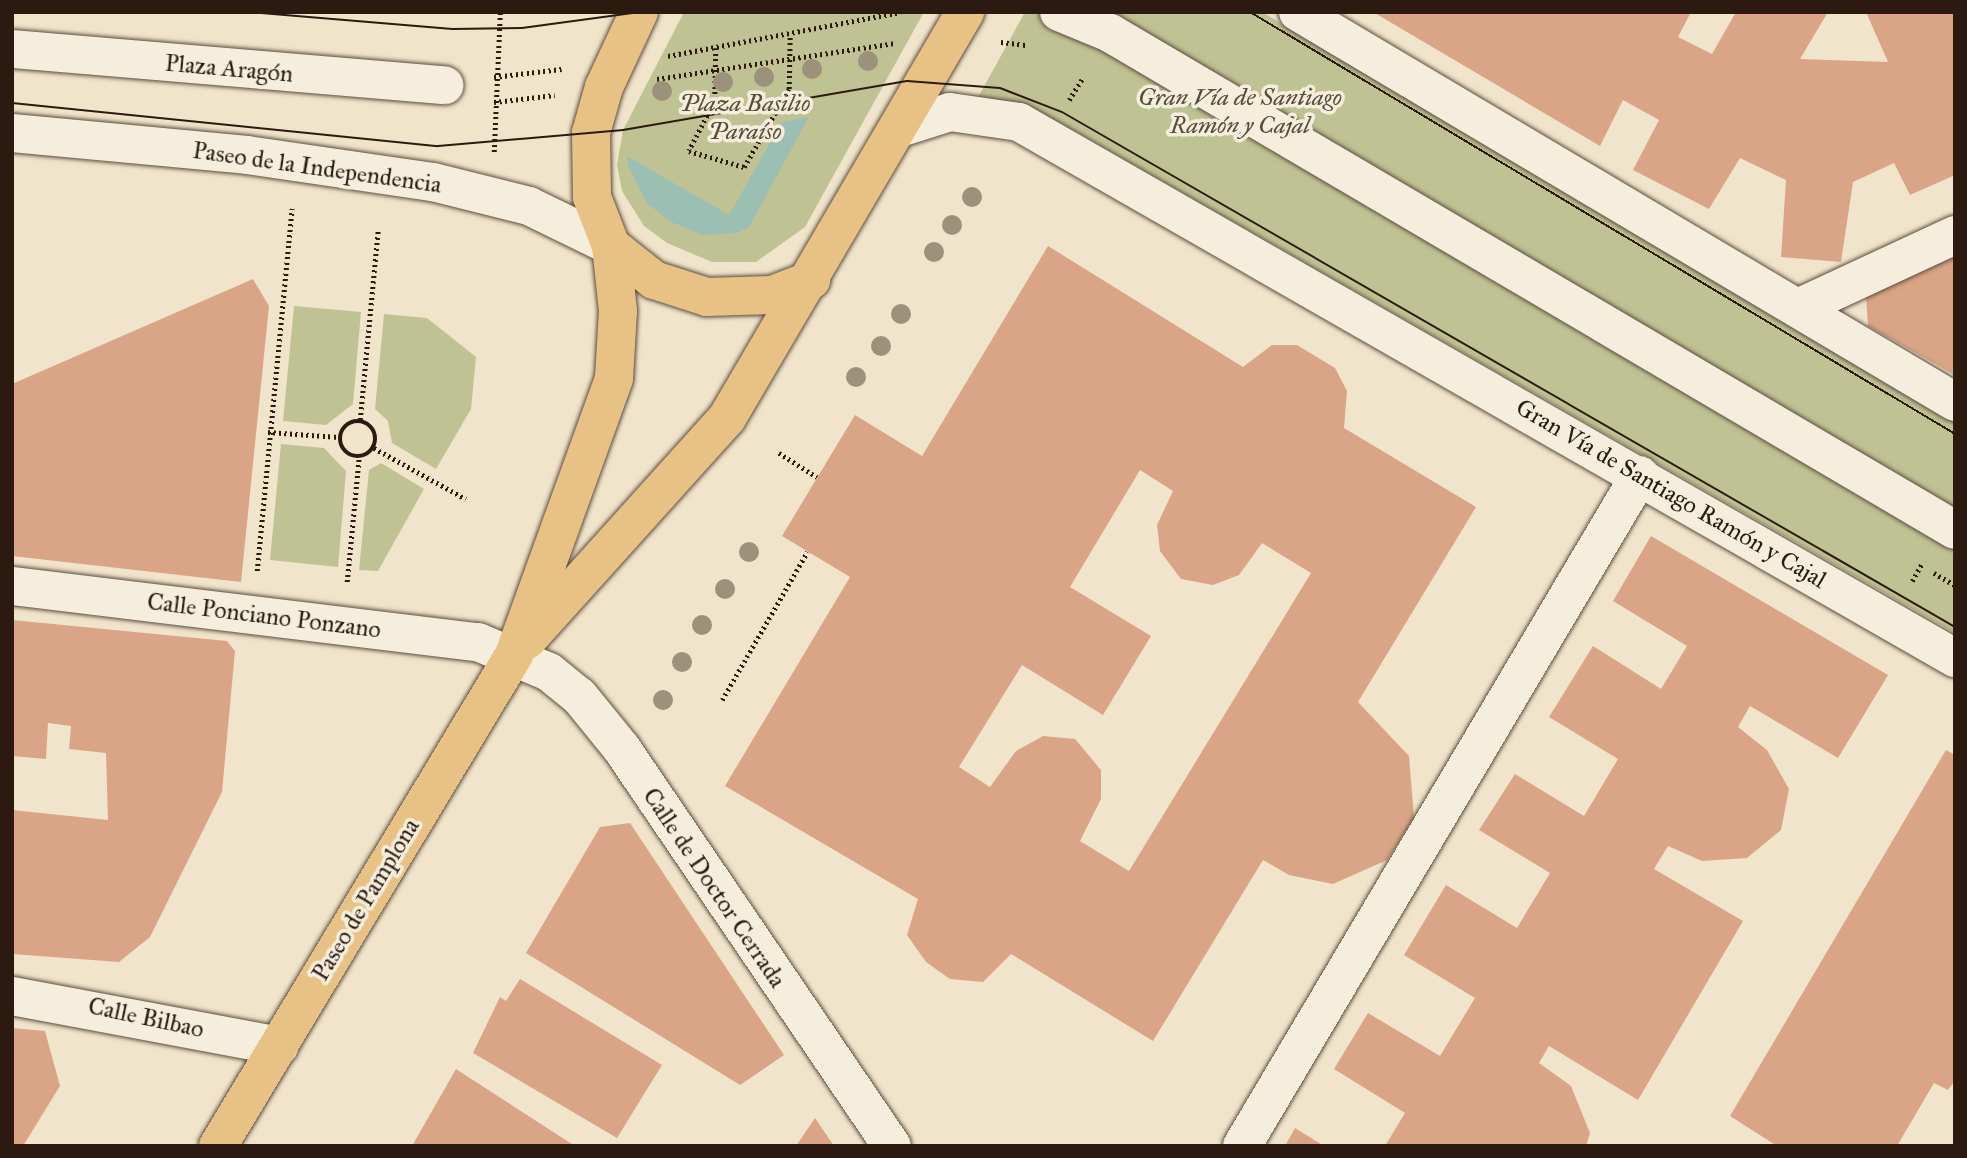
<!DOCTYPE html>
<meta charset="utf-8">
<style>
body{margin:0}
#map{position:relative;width:1967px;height:1158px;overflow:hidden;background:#f0e5ca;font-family:"IM FELL Great Primer",serif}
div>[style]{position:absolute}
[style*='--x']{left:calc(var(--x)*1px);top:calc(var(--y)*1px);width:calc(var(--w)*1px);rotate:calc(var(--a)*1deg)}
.green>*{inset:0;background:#bfc393}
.water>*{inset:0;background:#9bbfb2}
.building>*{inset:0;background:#daa586}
.path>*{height:4.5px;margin-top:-2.25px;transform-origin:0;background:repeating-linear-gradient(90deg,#2c1a11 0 2px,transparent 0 5.5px)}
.path>.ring{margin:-2.25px;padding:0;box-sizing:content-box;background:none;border:4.5px solid #2c1a11;border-radius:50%}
.roads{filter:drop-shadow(0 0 2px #5d4d3f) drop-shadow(0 0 2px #5d4d3f)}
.minor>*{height:38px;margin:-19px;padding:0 19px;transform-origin:19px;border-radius:19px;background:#f5eedd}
.major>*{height:38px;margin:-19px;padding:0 19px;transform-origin:19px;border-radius:19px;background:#e8c285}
.tram>*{height:2px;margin:-1px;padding:0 1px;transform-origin:1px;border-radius:1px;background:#2c1a11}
.trees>*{width:20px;height:20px;margin:-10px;border-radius:50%;background:#9c917a}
span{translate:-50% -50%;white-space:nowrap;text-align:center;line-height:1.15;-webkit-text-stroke:7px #f5eedd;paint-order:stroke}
.street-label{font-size:24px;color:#2c1a11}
.park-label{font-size:24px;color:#584d38;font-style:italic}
.frame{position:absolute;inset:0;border:14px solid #2c1a11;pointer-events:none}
</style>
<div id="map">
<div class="green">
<div style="clip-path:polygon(684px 12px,924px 12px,805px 227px,756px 262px,712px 262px,667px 243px,644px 226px,622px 191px,617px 165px,623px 130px)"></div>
<div style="clip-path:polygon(1025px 12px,1262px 12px,1955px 418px,1955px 633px,1062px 124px,976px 101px)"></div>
<div style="clip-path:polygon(294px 306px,361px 312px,353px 404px,326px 425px,283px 421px)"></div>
<div style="clip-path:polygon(384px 314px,427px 318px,476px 357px,471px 409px,436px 469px,392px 443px,388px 421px,375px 409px)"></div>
<div style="clip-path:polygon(281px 444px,324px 448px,346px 471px,338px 567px,270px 560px)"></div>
<div style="clip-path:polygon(381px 463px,424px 489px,378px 571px,359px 570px,369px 470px)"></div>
</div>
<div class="water">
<div style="clip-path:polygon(809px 117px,749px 227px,738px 233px,703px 235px,669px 221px,646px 202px,628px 166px,627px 156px,729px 215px,782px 122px)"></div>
</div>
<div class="building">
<div style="clip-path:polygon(1373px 12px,1691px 12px,1678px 37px,1712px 54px,1736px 12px,1828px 12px,1800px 59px,1888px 62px,1866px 12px,1955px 12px,1955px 175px,1910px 195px,1894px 163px,1853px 182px,1841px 262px,1781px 257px,1786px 180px,1740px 158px,1709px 209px,1633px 170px,1659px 120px,1623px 100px,1600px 146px)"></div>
<div style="clip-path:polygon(evenodd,1048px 246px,1243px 367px,1272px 345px,1297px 345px,1335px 368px,1347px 391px,1344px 428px,1476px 507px,1358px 702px,1409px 756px,1414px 818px,1387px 860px,1333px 884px,1289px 875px,1263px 860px,1153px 1041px,1011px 954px,983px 982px,950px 979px,926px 962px,907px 935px,918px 899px,725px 786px,850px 577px,782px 536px,855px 415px,922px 456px,1048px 246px,1140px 470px,1173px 491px,1157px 525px,1160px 551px,1181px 579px,1213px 585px,1239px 575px,1262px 543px,1311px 573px,1129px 871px,1080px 841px,1101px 799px,1101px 770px,1075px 739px,1043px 736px,1016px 751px,990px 787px,959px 767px,1022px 665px,1103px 715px,1151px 636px,1070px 587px,1140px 470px)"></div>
<div style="clip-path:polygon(1955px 255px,1955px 375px,1868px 326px,1866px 296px)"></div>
<div style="clip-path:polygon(253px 279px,269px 306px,241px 582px,12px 556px,12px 384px)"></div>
<div style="clip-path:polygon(1651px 536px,1888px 675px,1838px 758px,1750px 706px,1738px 727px,1767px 750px,1789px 789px,1781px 830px,1747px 858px,1702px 861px,1668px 846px,1654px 869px,1743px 921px,1638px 1100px,1549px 1046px,1539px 1063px,1571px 1086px,1590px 1133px,1586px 1146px,1385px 1146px,1405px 1113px,1334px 1069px,1368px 1013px,1440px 1056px,1475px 998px,1404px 955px,1446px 885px,1517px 928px,1550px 873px,1479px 830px,1515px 774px,1584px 816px,1618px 759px,1549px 717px,1593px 646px,1661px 689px,1687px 646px,1613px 601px)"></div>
<div style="clip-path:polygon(12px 620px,227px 641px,235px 651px,222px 792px,150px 937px,119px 962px,12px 954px,12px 810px,108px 820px,106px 753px,69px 749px,71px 726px,48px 723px,46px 759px,12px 756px)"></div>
<div style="clip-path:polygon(1946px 750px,1955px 755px,1955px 1080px,1948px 1090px,1934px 1083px,1897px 1146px,1777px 1146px,1730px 1116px)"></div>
<div style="clip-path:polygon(630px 823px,784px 1055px,740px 1085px,526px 953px,600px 827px)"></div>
<div style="clip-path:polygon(520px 979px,662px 1065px,617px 1138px,473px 1053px,500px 997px,506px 1001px)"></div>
<div style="clip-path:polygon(12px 1028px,45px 1031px,60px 1086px,23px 1146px,12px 1146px)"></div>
<div style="clip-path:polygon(456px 1069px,575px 1146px,412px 1146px)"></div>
<div style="clip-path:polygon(815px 1118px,834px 1146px,796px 1146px)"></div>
<div style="clip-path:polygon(1295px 1128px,1324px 1146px,1285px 1146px)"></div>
</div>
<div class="path">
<div style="--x:1001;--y:42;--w:26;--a:7"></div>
<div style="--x:716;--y:48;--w:53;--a:91.1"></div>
<div style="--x:715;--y:101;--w:56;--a:117.5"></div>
<div style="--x:689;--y:151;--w:57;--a:16.2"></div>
<div style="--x:744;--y:167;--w:90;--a:-60"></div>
<div style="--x:789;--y:89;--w:55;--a:-89"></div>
<div style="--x:668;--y:56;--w:237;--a:-10.7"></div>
<div style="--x:494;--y:77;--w:68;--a:-6.7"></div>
<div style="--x:657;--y:79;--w:240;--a:-8.6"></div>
<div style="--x:1069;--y:100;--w:25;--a:-58"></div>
<div style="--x:494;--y:102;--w:61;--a:-6.5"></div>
<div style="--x:494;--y:152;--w:140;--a:-87.5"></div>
<div style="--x:360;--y:420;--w:191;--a:-84.6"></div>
<div class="ring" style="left:340px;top:421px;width:31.5px;height:31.5px"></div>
<div style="--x:268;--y:432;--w:71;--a:4"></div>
<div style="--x:374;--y:448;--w:105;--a:29"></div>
<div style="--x:779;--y:453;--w:45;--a:32.3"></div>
<div style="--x:257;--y:571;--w:364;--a:-84.5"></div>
<div style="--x:1934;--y:573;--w:24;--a:30"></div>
<div style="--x:1912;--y:581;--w:20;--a:-60"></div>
<div style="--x:347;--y:582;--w:125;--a:-84.5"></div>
<div style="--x:722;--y:700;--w:171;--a:-60.1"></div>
</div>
<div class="roads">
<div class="minor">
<div style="--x:1059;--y:12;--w:55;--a:22.4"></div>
<div style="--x:1110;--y:33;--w:980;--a:30.46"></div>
<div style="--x:1298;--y:12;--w:764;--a:30.69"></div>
<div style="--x:12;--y:49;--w:434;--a:4.8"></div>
<div style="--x:900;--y:128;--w:52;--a:-17.7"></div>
<div style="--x:950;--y:112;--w:70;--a:8.2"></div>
<div style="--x:1019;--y:122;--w:1079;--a:29.8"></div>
<div style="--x:12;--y:133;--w:236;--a:5.3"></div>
<div style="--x:247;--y:155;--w:188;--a:8.3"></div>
<div style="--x:433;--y:182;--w:99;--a:14"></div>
<div style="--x:529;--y:206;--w:91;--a:26"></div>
<div style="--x:1800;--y:307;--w:171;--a:-24.9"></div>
<div style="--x:12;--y:586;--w:469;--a:6.9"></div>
<div style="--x:478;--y:642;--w:77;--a:22.9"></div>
<div style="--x:549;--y:672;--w:38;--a:39"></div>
<div style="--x:579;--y:696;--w:68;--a:50.9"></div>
<div style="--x:622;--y:749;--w:480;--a:55.8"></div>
<div style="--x:12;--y:996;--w:272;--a:10.6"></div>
<div style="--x:1242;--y:1146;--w:780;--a:-59.33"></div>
</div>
<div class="major">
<div style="--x:639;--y:12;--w:83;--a:115"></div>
<div style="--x:604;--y:87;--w:48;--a:105.8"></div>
<div style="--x:591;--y:133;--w:64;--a:89.1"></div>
<div style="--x:592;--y:197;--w:53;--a:68.8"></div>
<div style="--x:611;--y:246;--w:55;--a:38.3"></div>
<div style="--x:654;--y:280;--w:56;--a:17.8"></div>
<div style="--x:707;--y:297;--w:65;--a:-1.8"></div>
<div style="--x:772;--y:295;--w:42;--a:-21"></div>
<div style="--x:527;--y:640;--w:299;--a:-48"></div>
<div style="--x:727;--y:418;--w:471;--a:-59.6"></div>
<div style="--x:218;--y:1146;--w:573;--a:-58.92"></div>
<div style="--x:514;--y:655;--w:294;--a:-70.1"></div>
<div style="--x:614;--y:378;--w:67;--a:-86.6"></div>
<div style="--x:618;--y:311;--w:65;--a:-96.1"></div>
</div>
</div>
<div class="tram">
<div style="--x:249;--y:12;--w:204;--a:4.8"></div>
<div style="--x:452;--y:29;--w:70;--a:-0.8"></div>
<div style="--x:522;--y:28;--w:119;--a:-7.7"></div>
<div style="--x:1250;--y:12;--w:822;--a:30.9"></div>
<div style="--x:12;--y:103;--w:428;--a:5.8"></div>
<div style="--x:438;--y:146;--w:186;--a:-4.9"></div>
<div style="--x:623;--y:130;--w:288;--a:-9.8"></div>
<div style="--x:907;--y:81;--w:93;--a:4.3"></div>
<div style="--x:1000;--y:88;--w:66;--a:21.2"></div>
<div style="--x:1062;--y:112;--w:1031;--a:29.97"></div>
</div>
<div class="trees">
<div style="left:868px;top:61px"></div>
<div style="left:812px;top:69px"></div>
<div style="left:764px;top:77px"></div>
<div style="left:723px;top:82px"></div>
<div style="left:662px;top:91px"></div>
<div style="left:972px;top:197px"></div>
<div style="left:952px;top:225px"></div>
<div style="left:934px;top:252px"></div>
<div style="left:901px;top:314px"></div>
<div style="left:881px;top:346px"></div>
<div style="left:856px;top:377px"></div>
<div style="left:749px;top:552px"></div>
<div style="left:725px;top:589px"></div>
<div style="left:702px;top:625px"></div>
<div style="left:682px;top:662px"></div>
<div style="left:663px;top:700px"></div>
</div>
<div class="street-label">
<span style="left:229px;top:69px;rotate:5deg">Plaza Aragón</span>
<span style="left:317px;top:168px;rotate:8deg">Paseo de la Independencia</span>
<span style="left:1671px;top:494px;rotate:30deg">Gran Vía de Santiago Ramón y Cajal</span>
<span style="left:264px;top:616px;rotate:7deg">Calle Ponciano Ponzano</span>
<span style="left:714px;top:888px;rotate:56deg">Calle de Doctor Cerrada</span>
<span style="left:366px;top:900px;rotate:-59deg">Paseo de Pamplona</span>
<span style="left:146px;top:1018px;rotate:12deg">Calle Bilbao</span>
</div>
<div class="park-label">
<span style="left:1240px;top:112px">Gran Vía de Santiago<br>Ramón y Cajal</span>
<span style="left:745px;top:118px">Plaza Basilio<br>Paraíso</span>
</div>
<div class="frame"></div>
</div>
